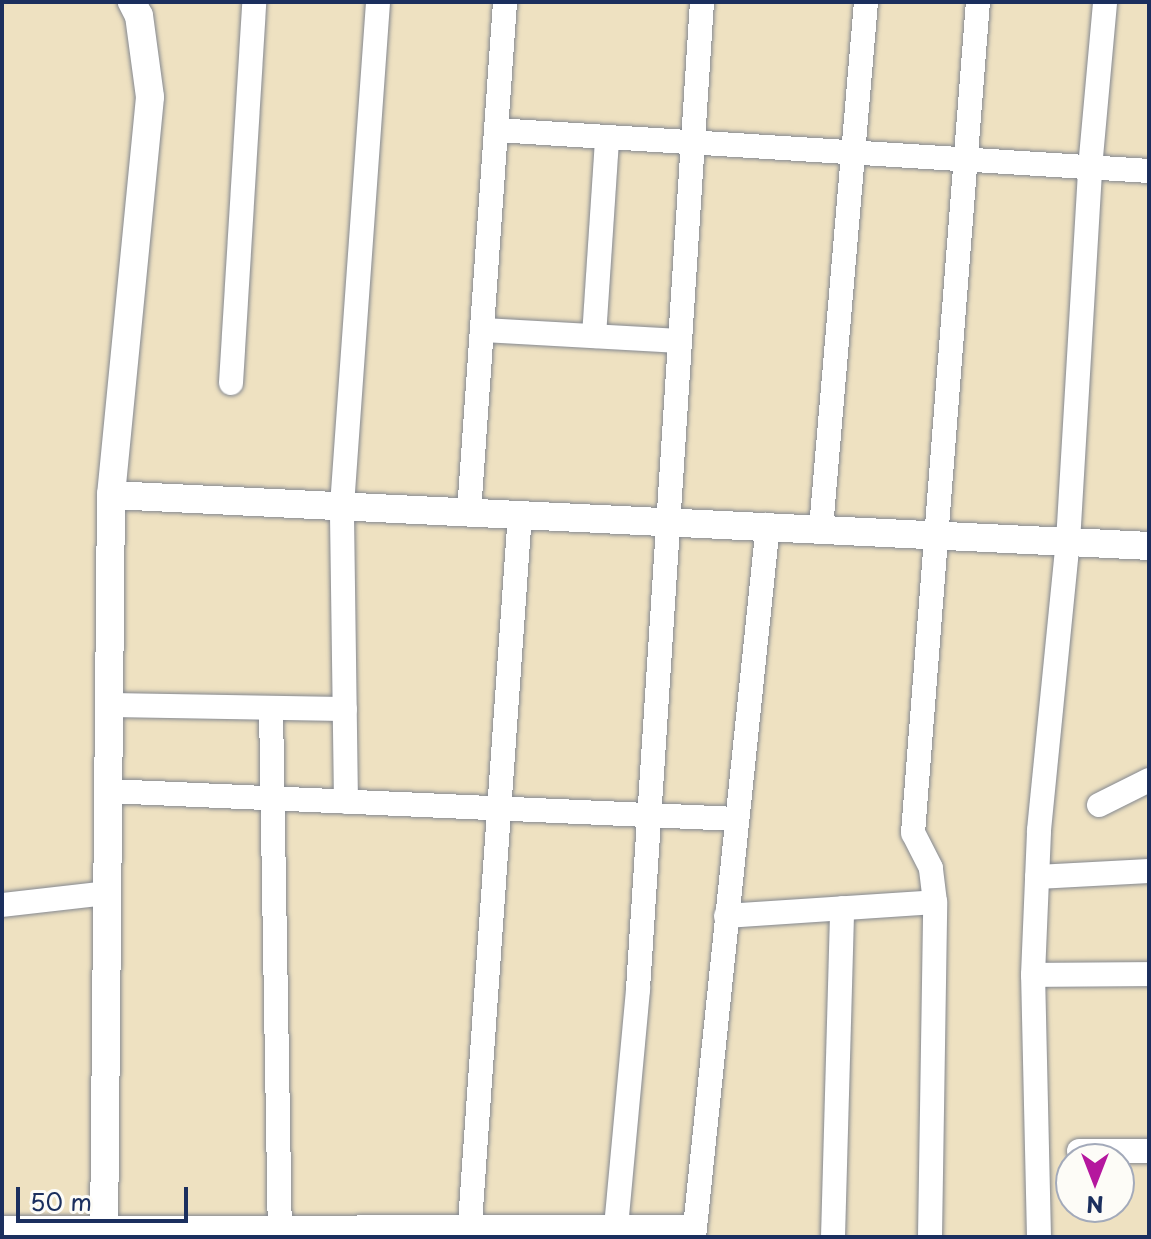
<!DOCTYPE html>
<style>
body{margin:0}
#map{position:relative;width:1151px;height:1239px;overflow:hidden;background:#eee1c1;font-family:"Playpen Sans",sans-serif}
div>[style]{position:absolute}
[style*='--x']{left:calc(var(--x)*1px);top:calc(var(--y)*1px);width:calc(var(--w)*1px);rotate:calc(var(--a)*1deg)}
.roads{filter:drop-shadow(0 0 2px #848890) drop-shadow(0 0 2px #848890)}
.minor>*{height:24px;margin:-12px;padding:0 12px;transform-origin:12px;border-radius:12px;background:#fff}
.tertiary>*{height:28px;margin:-14px;padding:0 14px;transform-origin:14px;border-radius:14px;background:#fff}
span{translate:-50% -50%;white-space:nowrap;text-align:center;line-height:1.15;-webkit-text-stroke:6px #fdfcf7;paint-order:stroke}
.frame{position:absolute;inset:0;border:4px solid #1b2f5e;pointer-events:none}
.north{position:absolute;left:1055px;top:1143px;width:80px;height:80px;box-sizing:border-box;background:#fdfcf7;border:2px solid #a3aaba;border-radius:50%;rotate:180deg;font-size:22px;font-weight:700;line-height:32px;text-align:center;color:#1b2f5e}
.north::after{content:'';display:block;margin:auto;width:28px;height:36px;background:#b5179e;clip-path:polygon(50% 0,100% 100%,50% 72%,0 100%)}
.scale{position:absolute;left:16px;top:1187px;width:172px;height:36px;box-sizing:border-box;border:4px solid #1b2f5e;border-top:0;padding-left:10px;font-size:24px;line-height:28px;white-space:nowrap;color:#1b2f5e;-webkit-text-stroke:6px #fdfcf7;paint-order:stroke}
</style>
<div id="map">
<div class="roads">
<div class="minor">
<div style="--x:496;--y:130;--w:654;--a:3.59"></div>
<div style="--x:482;--y:330;--w:195;--a:3.2"></div>
<div style="--x:594;--y:336;--w:197;--a:-86.2"></div>
<div style="--x:231;--y:383;--w:382;--a:-86.5"></div>
<div style="--x:469;--y:512;--w:511;--a:-85.96"></div>
<div style="--x:821;--y:528;--w:528;--a:-85.11"></div>
<div style="--x:109;--y:705;--w:236;--a:1"></div>
<div style="--x:271;--y:708;--w:529;--a:89.03"></div>
<div style="--x:108;--y:791;--w:629;--a:2.55"></div>
<div style="--x:346;--y:802;--w:296;--a:-90.8"></div>
<div style="--x:342;--y:506;--w:505;--a:-85.91"></div>
<div style="--x:1099;--y:805;--w:56;--a:-26.6"></div>
<div style="--x:1037;--y:877;--w:112;--a:-3.1"></div>
<div style="--x:2;--y:905;--w:106;--a:-6.5"></div>
<div style="--x:726;--y:916;--w:209;--a:-3.8"></div>
<div style="--x:1033;--y:975;--w:116;--a:-0.5"></div>
<div style="--x:1079;--y:1151;--w:70;--a:0"></div>
<div style="--x:616;--y:1227;--w:239;--a:-84.7"></div>
<div style="--x:638;--y:989;--w:989;--a:-86.29"></div>
<div style="--x:2;--y:1228;--w:693;--a:-0.08"></div>
<div style="--x:469;--y:1237;--w:725;--a:-85.97"></div>
<div style="--x:694;--y:1237;--w:716;--a:-84.07"></div>
<div style="--x:833;--y:1237;--w:329;--a:-88.4"></div>
<div style="--x:930;--y:1237;--w:335;--a:-89.1"></div>
<div style="--x:935;--y:902;--w:34;--a:-97"></div>
<div style="--x:931;--y:868;--w:39;--a:-117"></div>
<div style="--x:913;--y:833;--w:834;--a:-85.53"></div>
<div style="--x:1039;--y:1237;--w:262;--a:-91.3"></div>
<div style="--x:1033;--y:975;--w:145;--a:-87.6"></div>
<div style="--x:1039;--y:830;--w:289;--a:-84.3"></div>
<div style="--x:1068;--y:542;--w:375;--a:-86.6"></div>
<div style="--x:1090;--y:168;--w:167;--a:-84.8"></div>
</div>
<div class="tertiary">
<div style="--x:111;--y:495;--w:1039;--a:2.81"></div>
<div style="--x:104;--y:1237;--w:742;--a:-89.46"></div>
<div style="--x:111;--y:495;--w:400;--a:-84.4"></div>
<div style="--x:150;--y:97;--w:82;--a:-97.7"></div>
<div style="--x:139;--y:16;--w:16;--a:-117"></div>
</div>
</div>
<div class="frame"></div>
<div class="north">N</div>
<div class="scale">50 m</div>
</div>
